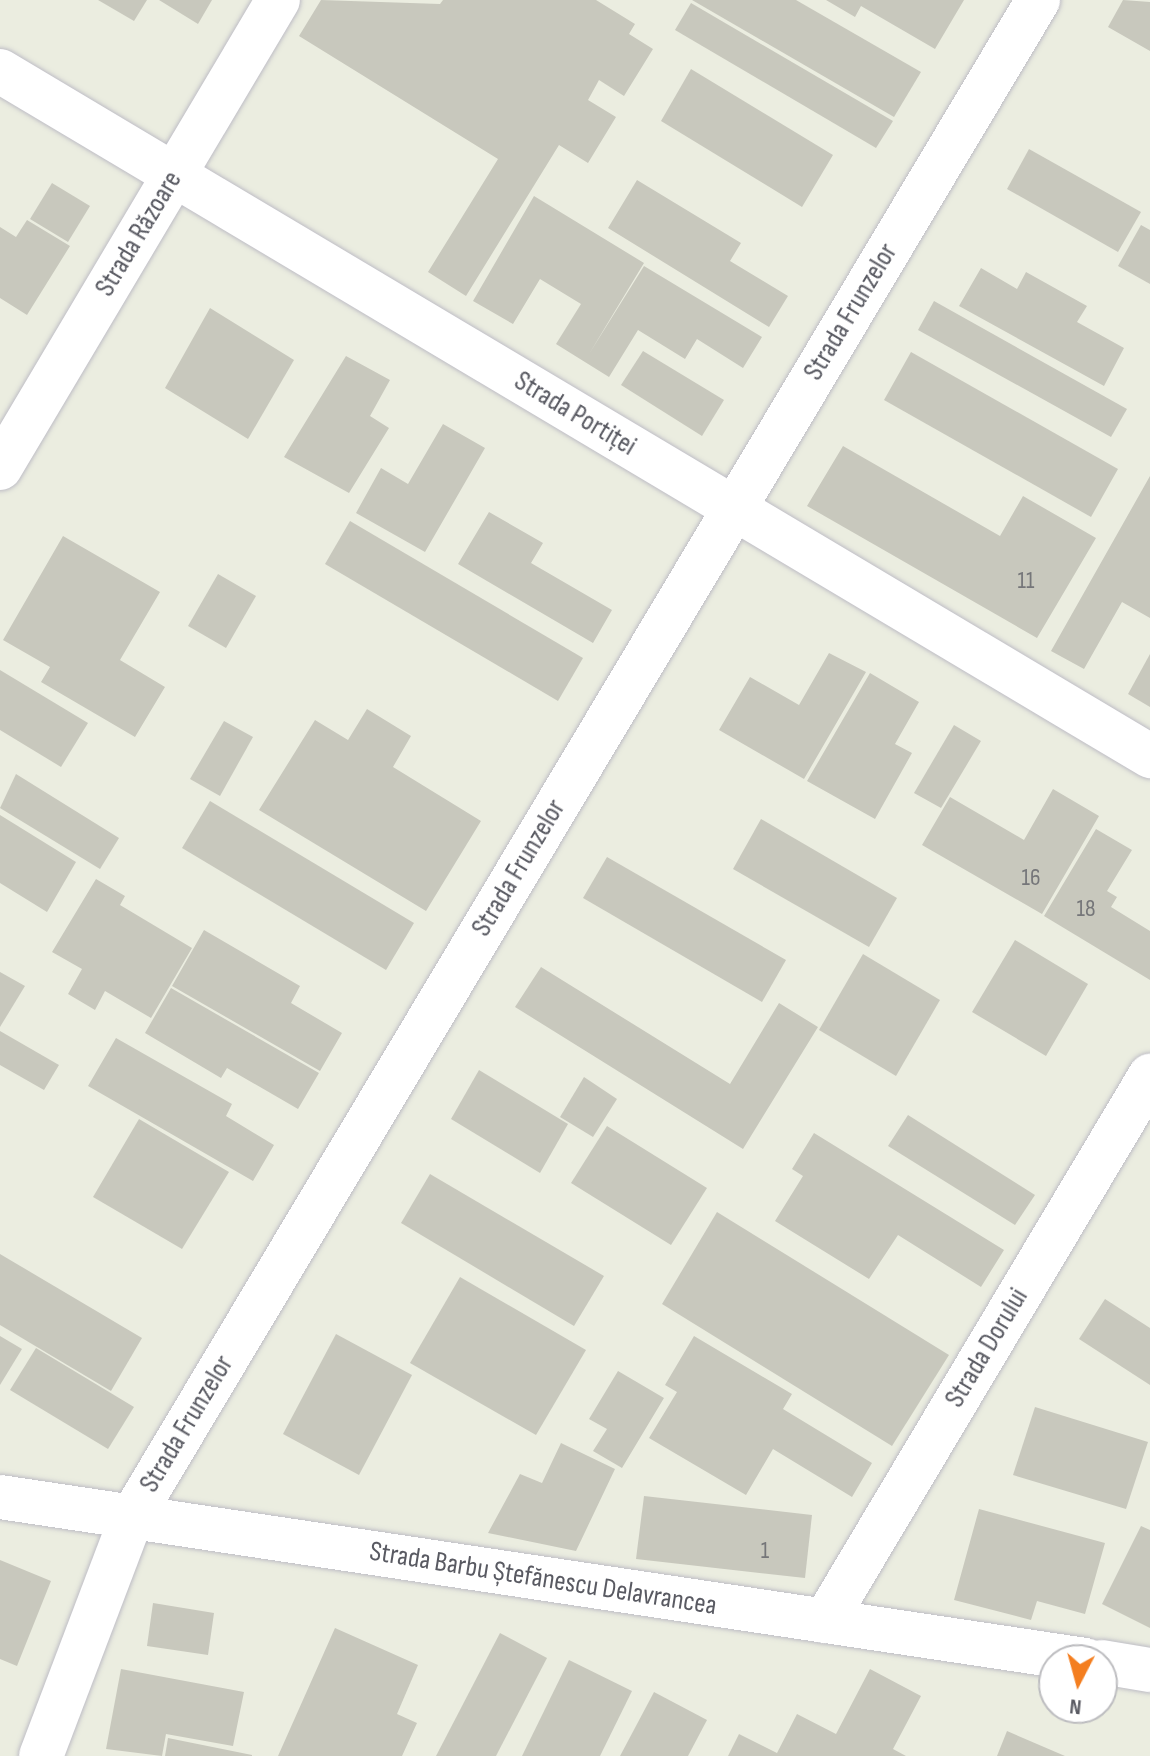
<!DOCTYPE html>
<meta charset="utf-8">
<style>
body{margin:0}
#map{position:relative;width:1150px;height:1756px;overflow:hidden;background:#ebede0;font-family:"Sofia Sans Condensed",sans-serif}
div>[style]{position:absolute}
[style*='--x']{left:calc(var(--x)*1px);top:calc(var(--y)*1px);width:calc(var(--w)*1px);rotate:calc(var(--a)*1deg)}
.building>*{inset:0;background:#c8c8bd}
.roads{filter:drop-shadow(0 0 2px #bebdc5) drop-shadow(0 0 2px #bebdc5)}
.street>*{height:44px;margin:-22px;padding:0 22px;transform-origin:22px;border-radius:22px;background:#fff}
.secondary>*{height:44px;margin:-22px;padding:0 22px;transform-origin:22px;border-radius:22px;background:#fff}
span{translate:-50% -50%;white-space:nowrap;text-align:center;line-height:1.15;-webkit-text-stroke:8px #fff;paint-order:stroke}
.number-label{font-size:24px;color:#757679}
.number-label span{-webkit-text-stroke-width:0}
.street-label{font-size:28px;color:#595a62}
.north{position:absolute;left:1038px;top:1644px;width:80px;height:80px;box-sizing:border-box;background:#fff;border:2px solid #bdbdc0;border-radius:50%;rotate:186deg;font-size:22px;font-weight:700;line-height:32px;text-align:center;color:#595a62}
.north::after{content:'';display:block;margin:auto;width:28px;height:36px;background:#f47e1f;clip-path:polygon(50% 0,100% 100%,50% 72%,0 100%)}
</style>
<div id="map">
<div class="building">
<div style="clip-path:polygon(98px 0,147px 0,134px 21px)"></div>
<div style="clip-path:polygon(159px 0,212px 0,198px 24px)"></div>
<div style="clip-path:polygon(321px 0,440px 4px,443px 0,596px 0,635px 24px,629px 34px,653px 49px,624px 96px,599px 80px,588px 100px,616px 117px,588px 163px,559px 145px,466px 296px,428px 272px,498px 159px,299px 36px)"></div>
<div style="clip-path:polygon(692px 0,796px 0,921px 72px,894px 117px)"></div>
<div style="clip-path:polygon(826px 0,964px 0,935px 49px,861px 6px,855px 17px)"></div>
<div style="clip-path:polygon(1123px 0,1150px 2px,1150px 51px,1108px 27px)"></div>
<div style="clip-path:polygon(691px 3px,893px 121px,876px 148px,675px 30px)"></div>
<div style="clip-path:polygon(691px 69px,833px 155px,802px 207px,661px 121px)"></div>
<div style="clip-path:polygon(1029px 149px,1141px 212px,1118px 252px,1007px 189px)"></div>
<div style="clip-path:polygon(637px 180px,741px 243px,730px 261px,788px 296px,769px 327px,608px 228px)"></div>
<div style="clip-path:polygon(52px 183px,90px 206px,68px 242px,30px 219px)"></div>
<div style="clip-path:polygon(534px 196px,644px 263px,589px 354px,644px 266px,762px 337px,743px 368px,697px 339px,685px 359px,638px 330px,609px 377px,556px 344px,581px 304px,540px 279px,513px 324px,473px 301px)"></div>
<div style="clip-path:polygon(27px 220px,70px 246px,27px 315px,0 298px,0 227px,16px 237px)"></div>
<div style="clip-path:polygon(1141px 225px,1150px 230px,1150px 284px,1118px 266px)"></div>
<div style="clip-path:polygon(981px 268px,1017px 289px,1026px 272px,1087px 306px,1077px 322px,1124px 348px,1104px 386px,959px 306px)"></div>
<div style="clip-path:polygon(934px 301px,1127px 409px,1111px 437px,918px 330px)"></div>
<div style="clip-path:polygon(210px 308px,294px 360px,248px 439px,165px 388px)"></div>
<div style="clip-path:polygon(643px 351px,724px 400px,702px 436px,621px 385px)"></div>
<div style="clip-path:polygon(911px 352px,1118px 469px,1091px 517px,884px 400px)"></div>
<div style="clip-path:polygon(346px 356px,390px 380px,370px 416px,389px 428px,349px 493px,284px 457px)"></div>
<div style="clip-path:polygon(443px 424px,485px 448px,425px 552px,356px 513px,381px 468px,408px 484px)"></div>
<div style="clip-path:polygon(843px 446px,1000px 536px,1023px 496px,1096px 538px,1037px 638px,807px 506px)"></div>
<div style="clip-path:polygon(1150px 476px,1150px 618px,1122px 602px,1084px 669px,1051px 651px)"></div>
<div style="clip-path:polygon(489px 512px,543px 543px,531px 563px,612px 610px,593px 643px,458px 564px)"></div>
<div style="clip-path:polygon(350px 521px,583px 658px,558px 701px,325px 564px)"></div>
<div style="clip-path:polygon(63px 536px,160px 592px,120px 660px,165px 687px,135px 737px,41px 682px,50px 667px,3px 640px)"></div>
<div style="clip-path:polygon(218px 574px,256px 596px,226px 648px,188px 626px)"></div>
<div style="clip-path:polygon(829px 653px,866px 672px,804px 779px,719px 730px,750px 677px,799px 705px)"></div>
<div style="clip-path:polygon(1150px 654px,1150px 707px,1128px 694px)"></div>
<div style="clip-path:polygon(0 670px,88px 723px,61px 767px,0 730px)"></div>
<div style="clip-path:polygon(870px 673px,919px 702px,895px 744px,912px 753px,875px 819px,807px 781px)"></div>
<div style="clip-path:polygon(367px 709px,411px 736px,393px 767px,481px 821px,426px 911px,259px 810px,315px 720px,348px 740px)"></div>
<div style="clip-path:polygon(224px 721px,253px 737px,220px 796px,190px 779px)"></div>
<div style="clip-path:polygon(954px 725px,981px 741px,941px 808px,914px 793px)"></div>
<div style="clip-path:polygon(16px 774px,119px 838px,100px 869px,0 808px)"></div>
<div style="clip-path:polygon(1053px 789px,1099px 816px,1042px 914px,922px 845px,950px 797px,1024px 840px)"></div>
<div style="clip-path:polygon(210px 801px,414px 923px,386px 970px,182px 848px)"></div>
<div style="clip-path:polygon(0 815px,76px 862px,47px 912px,0 883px)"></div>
<div style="clip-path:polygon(761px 819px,897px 898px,869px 947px,733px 869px)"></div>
<div style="clip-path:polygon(1096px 829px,1132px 850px,1107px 891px,1117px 897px,1111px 907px,1150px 931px,1150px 980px,1044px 916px)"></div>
<div style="clip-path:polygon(607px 857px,786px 960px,762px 1002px,583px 898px)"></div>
<div style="clip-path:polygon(96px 879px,125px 896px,120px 905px,192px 948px,151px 1018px,105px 991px,95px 1010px,68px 994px,82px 969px,52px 952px)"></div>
<div style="clip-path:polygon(204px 930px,300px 986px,291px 1003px,342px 1033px,320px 1071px,172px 986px)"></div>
<div style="clip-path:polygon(1015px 940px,1088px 984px,1046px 1056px,972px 1012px)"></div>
<div style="clip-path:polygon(863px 954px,940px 1000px,896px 1076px,819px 1030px)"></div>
<div style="clip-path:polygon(541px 967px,730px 1084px,779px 1003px,818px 1027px,743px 1149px,515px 1007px)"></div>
<div style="clip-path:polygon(0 972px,25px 986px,0 1027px)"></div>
<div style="clip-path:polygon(171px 988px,319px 1073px,298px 1109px,227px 1068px,221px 1078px,145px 1033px)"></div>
<div style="clip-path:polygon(0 1031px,59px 1065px,44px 1090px,0 1065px)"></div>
<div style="clip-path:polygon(116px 1038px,232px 1104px,226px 1116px,274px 1145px,253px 1181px,88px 1086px)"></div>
<div style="clip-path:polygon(479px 1070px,568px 1124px,540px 1173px,451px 1119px)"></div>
<div style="clip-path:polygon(584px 1077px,617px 1099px,593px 1137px,560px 1117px)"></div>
<div style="clip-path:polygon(908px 1115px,1035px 1195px,1015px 1225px,888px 1146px)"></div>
<div style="clip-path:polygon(139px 1119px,229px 1172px,182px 1249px,93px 1197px)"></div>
<div style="clip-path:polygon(607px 1126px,707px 1188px,671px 1245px,571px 1183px)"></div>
<div style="clip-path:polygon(814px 1133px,1004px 1250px,981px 1287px,898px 1235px,869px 1279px,775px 1221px,803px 1176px,792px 1169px)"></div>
<div style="clip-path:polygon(430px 1174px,604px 1276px,574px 1326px,401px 1223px)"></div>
<div style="clip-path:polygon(717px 1212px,949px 1355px,892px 1446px,662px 1304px)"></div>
<div style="clip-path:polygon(0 1254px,142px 1338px,111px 1391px,0 1325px)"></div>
<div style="clip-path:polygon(460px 1277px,586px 1350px,536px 1435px,410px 1363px)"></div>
<div style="clip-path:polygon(1105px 1299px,1150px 1328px,1150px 1385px,1079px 1339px)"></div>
<div style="clip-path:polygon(336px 1334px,412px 1375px,359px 1475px,283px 1434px)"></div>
<div style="clip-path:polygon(0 1336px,22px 1349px,0 1385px)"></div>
<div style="clip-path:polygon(694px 1336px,792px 1394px,783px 1409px,872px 1463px,852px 1497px,773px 1449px,746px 1495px,649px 1438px,677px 1392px,665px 1385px)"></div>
<div style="clip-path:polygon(36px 1348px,134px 1407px,108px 1449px,10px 1390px)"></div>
<div style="clip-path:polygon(618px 1371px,664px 1398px,622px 1468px,593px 1451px,607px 1429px,589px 1419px)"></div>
<div style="clip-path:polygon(1035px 1407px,1148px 1442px,1126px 1509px,1013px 1475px)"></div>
<div style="clip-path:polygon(561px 1443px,615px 1469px,576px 1551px,488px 1533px,520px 1474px,542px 1483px)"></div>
<div style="clip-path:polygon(644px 1496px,812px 1515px,805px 1578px,636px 1559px)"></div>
<div style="clip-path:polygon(979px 1509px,1105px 1543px,1085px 1614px,1037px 1601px,1031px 1620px,954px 1600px)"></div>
<div style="clip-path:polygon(1141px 1526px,1150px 1530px,1150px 1628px,1102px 1604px)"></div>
<div style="clip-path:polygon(0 1560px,51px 1581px,17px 1666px,0 1659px)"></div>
<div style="clip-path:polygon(153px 1603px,214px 1613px,208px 1655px,147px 1646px)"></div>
<div style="clip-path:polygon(335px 1628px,418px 1665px,397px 1714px,417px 1723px,402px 1756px,278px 1756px)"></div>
<div style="clip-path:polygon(500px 1633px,547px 1658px,496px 1756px,436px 1756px)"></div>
<div style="clip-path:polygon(569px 1660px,632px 1691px,600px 1756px,522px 1756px)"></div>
<div style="clip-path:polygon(121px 1669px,244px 1692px,233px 1746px,166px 1734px,162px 1756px,106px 1749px)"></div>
<div style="clip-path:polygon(870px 1669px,921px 1696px,893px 1749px,906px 1756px,728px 1756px,739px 1734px,777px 1753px,797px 1714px,836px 1734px)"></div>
<div style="clip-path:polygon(654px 1692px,707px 1720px,688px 1756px,620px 1756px)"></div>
<div style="clip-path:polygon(1007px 1731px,1065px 1756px,997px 1756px)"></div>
<div style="clip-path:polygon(168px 1738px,252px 1755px,252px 1756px,165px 1756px)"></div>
</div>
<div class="roads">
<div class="street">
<div style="--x:0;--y:468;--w:544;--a:-59.29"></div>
<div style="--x:0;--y:1497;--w:1098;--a:8.54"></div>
<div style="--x:825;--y:1621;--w:635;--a:-59.19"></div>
<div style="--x:1102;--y:1662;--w:49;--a:9.5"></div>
<div style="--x:41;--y:1756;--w:256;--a:-69.2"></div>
</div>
<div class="secondary">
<div style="--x:0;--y:71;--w:1339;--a:30.78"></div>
<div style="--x:132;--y:1517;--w:1767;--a:-59.15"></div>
</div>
</div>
<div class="number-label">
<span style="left:1026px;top:581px">11</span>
<span style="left:1031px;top:878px">16</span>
<span style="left:1086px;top:909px">18</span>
<span style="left:765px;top:1551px">1</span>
</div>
<div class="street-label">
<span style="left:139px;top:234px;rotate:-59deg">Strada Răzoare</span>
<span style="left:851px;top:312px;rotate:-59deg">Strada Frunzelor</span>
<span style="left:575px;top:414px;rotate:31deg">Strada Portiței</span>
<span style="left:519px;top:868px;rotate:-59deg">Strada Frunzelor</span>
<span style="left:987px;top:1348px;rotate:-59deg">Strada Dorului</span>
<span style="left:187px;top:1424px;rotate:-59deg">Strada Frunzelor</span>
<span style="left:543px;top:1579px;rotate:9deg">Strada Barbu Ștefănescu Delavrancea</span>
</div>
<div class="north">N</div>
</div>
